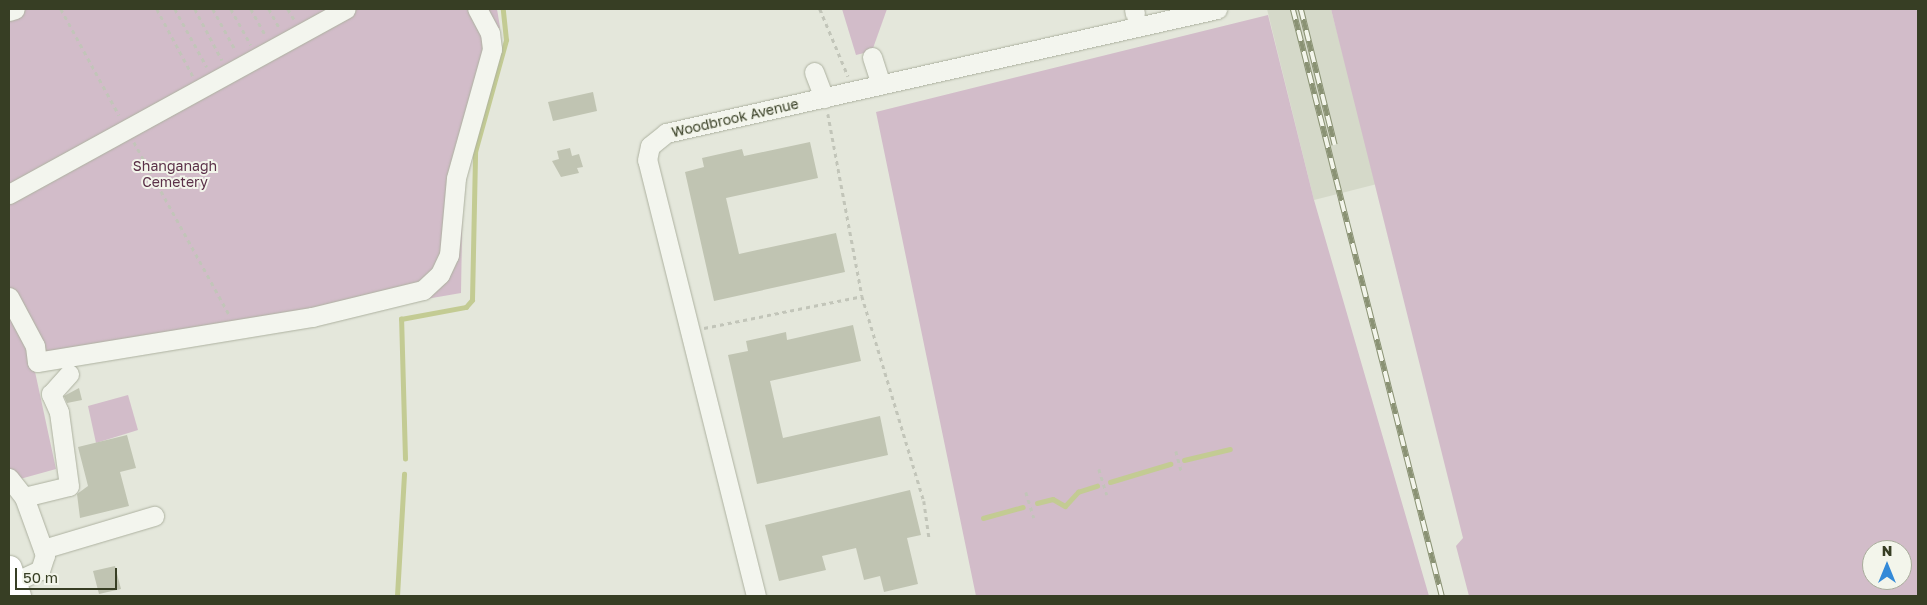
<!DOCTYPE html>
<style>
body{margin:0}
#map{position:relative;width:1927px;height:605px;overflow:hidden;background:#e4e7db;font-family:"Golos Text",sans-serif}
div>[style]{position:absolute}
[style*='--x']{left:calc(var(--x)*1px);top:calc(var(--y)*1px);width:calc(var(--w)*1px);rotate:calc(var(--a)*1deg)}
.built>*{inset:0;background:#d5d9c9}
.green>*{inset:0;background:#d2bcc9}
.stream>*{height:4.5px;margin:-2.25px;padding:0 2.25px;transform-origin:2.25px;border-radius:2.25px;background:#c3cb93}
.building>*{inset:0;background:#c0c4b2}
.path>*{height:2.5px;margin-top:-1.25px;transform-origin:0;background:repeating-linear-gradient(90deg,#c2c5b9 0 4px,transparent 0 8px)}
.roads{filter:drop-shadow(0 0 1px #adb1a0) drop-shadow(0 0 1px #adb1a0)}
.minor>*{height:19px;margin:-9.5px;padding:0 9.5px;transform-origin:9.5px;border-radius:9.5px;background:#f3f5ee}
.major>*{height:25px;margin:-12.5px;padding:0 12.5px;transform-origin:12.5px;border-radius:12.5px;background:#fff}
.rail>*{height:5.5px;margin-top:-2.75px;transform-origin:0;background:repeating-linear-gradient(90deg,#f3f5eb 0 11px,#8a9274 0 22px);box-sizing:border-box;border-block:1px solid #8a9274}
span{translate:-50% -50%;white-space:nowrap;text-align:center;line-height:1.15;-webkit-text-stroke:4px #f3f5eb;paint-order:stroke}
.street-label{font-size:14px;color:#373e24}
.park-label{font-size:14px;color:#5b3048}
.frame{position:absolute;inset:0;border:10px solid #373e24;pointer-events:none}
.north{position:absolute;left:1862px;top:540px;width:50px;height:50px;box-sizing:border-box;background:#f3f5eb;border:1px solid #a8ac9b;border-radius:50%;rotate:0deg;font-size:14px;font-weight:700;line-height:20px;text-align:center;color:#373e24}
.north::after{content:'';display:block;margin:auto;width:18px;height:22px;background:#348ad8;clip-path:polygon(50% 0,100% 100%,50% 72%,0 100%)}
.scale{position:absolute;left:15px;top:568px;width:102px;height:22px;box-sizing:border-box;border:2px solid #373e24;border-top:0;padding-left:6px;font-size:15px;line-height:18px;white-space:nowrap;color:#373e24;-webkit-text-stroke:4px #f3f5eb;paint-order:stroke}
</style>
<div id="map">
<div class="built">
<div style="clip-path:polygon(1267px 9px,1331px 9px,1377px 184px,1314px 200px)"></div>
</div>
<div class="green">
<div style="clip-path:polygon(9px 9px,497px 9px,500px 27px,463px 176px,461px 293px,34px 367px,56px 469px,20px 479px,9px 472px)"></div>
<div style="clip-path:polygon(842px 9px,887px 9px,872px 51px,856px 55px)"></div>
<div style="clip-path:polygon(evenodd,1331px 9px,1918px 9px,1918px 596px,1469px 596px,1456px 546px,1463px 538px,1331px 9px,1872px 550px,1902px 550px,1902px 580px,1872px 580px,1872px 550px)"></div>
<div style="clip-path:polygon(1268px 15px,1314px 200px,1429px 596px,976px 596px,876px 112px)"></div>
<div style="clip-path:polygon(128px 395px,138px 430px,96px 443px,88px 406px)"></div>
</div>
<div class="stream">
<div style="--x:405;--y:459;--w:140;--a:-91.6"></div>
<div style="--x:401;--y:319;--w:66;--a:-10.5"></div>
<div style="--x:466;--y:307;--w:9;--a:-49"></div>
<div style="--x:472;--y:300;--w:148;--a:-88.8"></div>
<div style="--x:475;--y:152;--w:116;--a:-74.5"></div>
<div style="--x:506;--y:40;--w:31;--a:-96"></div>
<div style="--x:1184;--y:460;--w:47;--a:-13.4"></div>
<div style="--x:1110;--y:482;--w:63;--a:-16.7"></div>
<div style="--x:1037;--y:503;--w:16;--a:-14"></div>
<div style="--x:1053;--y:499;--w:14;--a:30"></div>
<div style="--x:1065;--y:506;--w:19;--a:-47"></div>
<div style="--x:1078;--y:492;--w:20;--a:-18"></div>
<div style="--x:983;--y:518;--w:41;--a:-15.4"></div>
<div style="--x:397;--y:596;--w:122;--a:-86.7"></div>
</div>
<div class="building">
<div style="clip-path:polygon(593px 92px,597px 111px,553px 121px,548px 102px)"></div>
<div style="clip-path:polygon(810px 142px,818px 178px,726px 198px,739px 254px,836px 233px,845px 272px,714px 301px,685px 172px,704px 167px,702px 158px,742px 149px,744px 156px)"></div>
<div style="clip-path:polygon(570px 148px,572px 156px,579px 154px,583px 167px,577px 168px,579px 173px,561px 177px,552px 161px,559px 159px,557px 151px)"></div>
<div style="clip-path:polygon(853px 325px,861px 361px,770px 381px,783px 438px,880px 416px,888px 455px,757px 484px,728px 355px,748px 351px,746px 341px,786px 332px,787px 340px)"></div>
<div style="clip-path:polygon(79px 388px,82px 400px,67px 403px,64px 396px)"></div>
<div style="clip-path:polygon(127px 435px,136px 468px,120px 472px,129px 506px,80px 518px,77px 494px,88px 486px,78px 447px)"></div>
<div style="clip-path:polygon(910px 490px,921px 535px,907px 538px,918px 584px,884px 592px,880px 576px,864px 580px,856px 548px,822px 556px,826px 570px,779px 581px,765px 525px)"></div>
<div style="clip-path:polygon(115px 566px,121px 589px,99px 594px,93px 571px)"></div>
</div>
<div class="path">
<div style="--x:61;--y:9;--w:121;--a:61.3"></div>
<div style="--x:157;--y:9;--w:76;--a:61.8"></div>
<div style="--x:175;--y:9;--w:66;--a:61.1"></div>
<div style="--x:195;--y:9;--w:58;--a:62.1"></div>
<div style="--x:213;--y:9;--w:48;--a:61.3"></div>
<div style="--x:231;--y:9;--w:41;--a:60.9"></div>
<div style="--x:251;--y:9;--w:31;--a:61"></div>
<div style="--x:269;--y:9;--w:21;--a:61"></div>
<div style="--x:288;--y:9;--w:12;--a:59"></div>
<div style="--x:820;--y:9;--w:73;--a:67.3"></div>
<div style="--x:828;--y:114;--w:185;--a:79.4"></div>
<div style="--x:862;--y:296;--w:214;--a:73.2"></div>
<div style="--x:924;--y:501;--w:37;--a:82"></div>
<div style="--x:134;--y:142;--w:196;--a:61.1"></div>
<div style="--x:704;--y:328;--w:161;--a:-11.4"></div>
<div style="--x:1176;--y:451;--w:23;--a:75"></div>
<div style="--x:1099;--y:469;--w:27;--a:73"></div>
<div style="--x:1026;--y:492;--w:27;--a:73"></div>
</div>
<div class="roads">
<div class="minor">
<div style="--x:1134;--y:9;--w:5;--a:79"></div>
<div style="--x:9;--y:11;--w:6;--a:-18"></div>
<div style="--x:872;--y:57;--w:29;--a:72"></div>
<div style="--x:814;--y:72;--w:28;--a:69"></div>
<div style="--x:9;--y:194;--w:384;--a:-28.8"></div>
<div style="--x:9;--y:297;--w:55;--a:62"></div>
<div style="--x:35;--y:346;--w:16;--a:83"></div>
<div style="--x:37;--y:362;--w:279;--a:-9.3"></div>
<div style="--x:312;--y:317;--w:114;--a:-13.7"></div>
<div style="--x:423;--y:290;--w:23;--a:-43"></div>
<div style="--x:440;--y:274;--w:21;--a:-65"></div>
<div style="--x:449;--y:255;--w:77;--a:-84.8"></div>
<div style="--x:456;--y:178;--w:134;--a:-74.4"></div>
<div style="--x:492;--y:49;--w:16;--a:-97"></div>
<div style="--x:490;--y:33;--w:27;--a:-118"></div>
<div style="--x:9;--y:478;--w:24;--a:52"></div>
<div style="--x:24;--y:497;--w:62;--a:70.1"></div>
<div style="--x:45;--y:555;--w:16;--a:108"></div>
<div style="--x:40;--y:570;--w:29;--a:155"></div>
<div style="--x:24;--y:497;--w:46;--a:-13.7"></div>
<div style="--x:69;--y:486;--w:75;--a:-97.7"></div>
<div style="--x:59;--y:412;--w:20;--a:-114"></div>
<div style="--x:51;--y:394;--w:27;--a:-48"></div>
<div style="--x:43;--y:549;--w:116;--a:-16.6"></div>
<div style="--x:756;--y:596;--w:449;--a:-104"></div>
<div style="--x:647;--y:160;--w:14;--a:-78"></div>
<div style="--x:650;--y:146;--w:21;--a:-39"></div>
<div style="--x:666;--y:133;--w:565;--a:-12.68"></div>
</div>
<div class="major">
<div style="--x:9;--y:568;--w:29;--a:72"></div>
</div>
</div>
<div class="rail">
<div style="--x:1293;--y:9;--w:606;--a:75.76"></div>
<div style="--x:1301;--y:9;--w:140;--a:76"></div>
</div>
<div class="street-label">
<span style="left:735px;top:118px;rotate:-13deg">Woodbrook Avenue</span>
</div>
<div class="park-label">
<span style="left:175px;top:174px">Shanganagh<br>Cemetery</span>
</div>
<div class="frame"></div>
<div class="north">N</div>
<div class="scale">50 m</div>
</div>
